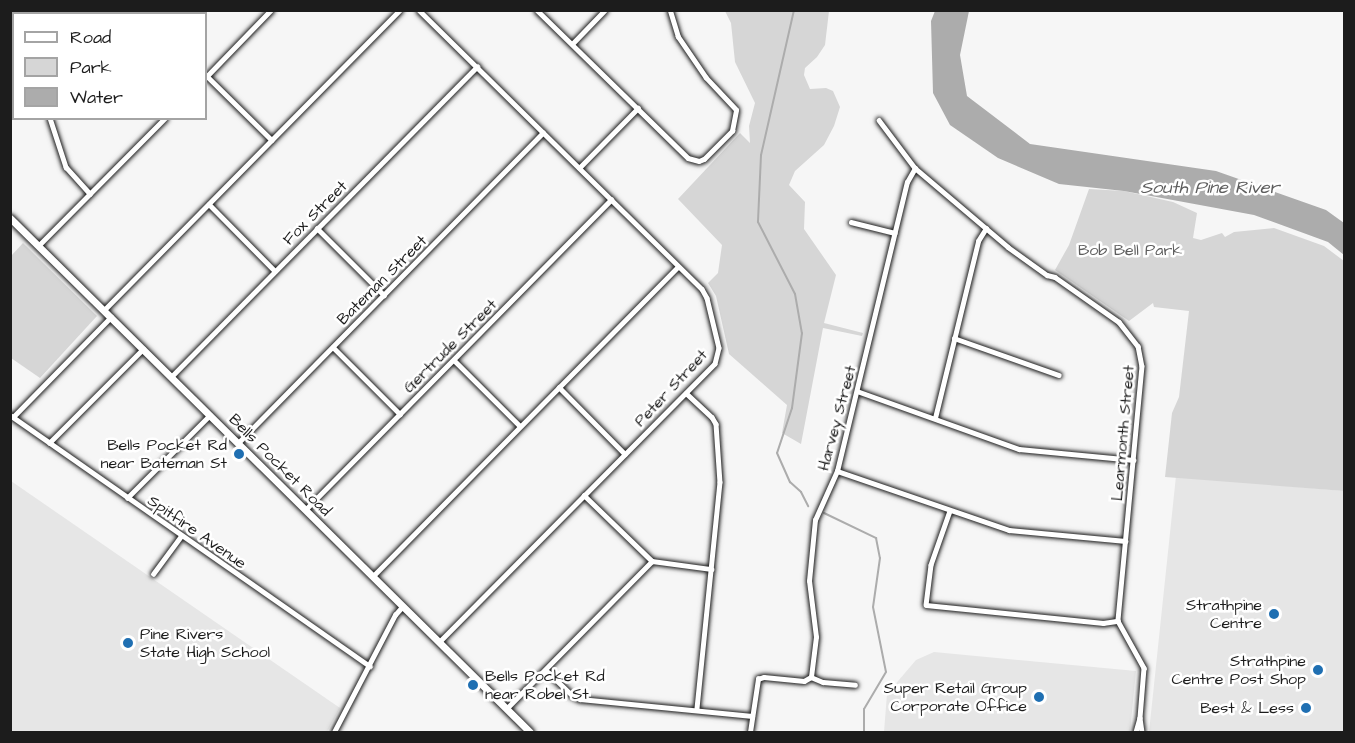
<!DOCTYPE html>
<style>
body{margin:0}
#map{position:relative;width:1355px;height:743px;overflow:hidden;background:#f6f6f6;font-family:"Architects Daughter",sans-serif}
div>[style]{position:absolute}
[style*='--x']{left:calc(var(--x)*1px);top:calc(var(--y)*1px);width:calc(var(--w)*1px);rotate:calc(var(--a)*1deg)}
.built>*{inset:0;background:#e6e6e6}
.green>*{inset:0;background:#d6d6d6}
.water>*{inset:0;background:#acacac}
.stream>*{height:2px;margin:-1px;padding:0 1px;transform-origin:1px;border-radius:1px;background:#acacac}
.roads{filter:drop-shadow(0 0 2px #1c1c1c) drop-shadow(0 0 2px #1c1c1c)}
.minor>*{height:4.5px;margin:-2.25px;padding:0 2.25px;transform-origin:2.25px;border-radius:2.25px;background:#fff}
.secondary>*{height:7px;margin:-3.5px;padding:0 3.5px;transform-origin:3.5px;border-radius:3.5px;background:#fff}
.dots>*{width:16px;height:16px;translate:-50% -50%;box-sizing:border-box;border:3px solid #fff;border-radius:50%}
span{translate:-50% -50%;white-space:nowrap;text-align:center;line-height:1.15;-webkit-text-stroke:5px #fff;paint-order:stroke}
.street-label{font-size:16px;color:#1c1c1c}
.park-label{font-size:16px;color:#5d5d5d}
.poi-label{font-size:16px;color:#1c1c1c}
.right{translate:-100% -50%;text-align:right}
.left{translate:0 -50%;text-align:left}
.water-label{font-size:18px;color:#5d5d5d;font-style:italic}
.frame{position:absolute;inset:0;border:12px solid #1c1c1c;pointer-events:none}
.legend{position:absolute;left:12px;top:12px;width:195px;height:108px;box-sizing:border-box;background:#fff;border:2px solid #a4a4a4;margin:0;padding:8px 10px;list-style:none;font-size:18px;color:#1c1c1c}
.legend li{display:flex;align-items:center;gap:12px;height:30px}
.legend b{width:30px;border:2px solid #a4a4a4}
</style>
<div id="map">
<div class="built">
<div style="clip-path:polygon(1176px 476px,1344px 491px,1344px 732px,1149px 732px)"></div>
<div style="clip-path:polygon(11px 481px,340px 708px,327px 732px,11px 732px)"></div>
<div style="clip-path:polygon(934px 652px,1136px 671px,1130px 732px,884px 732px,887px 694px,916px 660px)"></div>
</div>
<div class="green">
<div style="clip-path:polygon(725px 11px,829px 11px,825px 45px,817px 57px,805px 68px,804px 75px,810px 89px,826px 88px,833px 91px,840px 107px,834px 126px,824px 145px,795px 171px,789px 185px,805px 202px,804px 229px,836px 275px,824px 323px,863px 333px,862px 336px,823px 328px,801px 444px,782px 433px,787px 405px,729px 354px,716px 296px,708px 283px,718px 273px,722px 245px,678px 199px,740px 133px,750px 143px,749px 126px,755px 103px,735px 62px,731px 23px)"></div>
<div style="clip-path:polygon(1089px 189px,1124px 191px,1173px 202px,1197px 213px,1193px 238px,1201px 240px,1222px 233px,1225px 237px,1234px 232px,1274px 228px,1324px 246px,1344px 261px,1344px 491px,1165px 477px,1172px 413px,1179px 397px,1189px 311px,1154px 307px,1153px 303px,1129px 321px,1055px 270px,1069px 245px)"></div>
<div style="clip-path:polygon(23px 243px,97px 316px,40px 378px,11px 358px,11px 256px)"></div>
</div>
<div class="water">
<div style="clip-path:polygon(935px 11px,969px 11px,960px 55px,967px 96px,1030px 144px,1216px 171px,1326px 210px,1344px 223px,1344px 255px,1328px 242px,1254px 215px,1124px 191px,1059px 184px,998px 158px,950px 125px,933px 93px,931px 21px)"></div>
</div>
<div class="stream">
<div style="--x:794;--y:10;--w:149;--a:102.8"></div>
<div style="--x:761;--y:155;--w:67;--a:92.6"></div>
<div style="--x:758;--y:222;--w:81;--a:62.8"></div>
<div style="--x:795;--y:294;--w:40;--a:80"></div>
<div style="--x:802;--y:333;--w:76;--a:97.6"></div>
<div style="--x:792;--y:408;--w:47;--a:108.4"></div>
<div style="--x:777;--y:453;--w:32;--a:66"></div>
<div style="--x:790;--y:482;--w:15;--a:42"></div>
<div style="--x:801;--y:492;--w:16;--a:63"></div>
<div style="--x:824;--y:513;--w:58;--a:25.7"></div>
<div style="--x:876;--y:538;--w:20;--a:79"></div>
<div style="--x:880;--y:558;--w:49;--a:98.1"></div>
<div style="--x:873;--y:607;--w:66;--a:78.7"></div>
<div style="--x:886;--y:672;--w:43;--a:120.7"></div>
<div style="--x:864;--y:709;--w:23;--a:90"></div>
</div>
<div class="roads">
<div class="minor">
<div style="--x:419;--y:10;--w:397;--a:44.6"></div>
<div style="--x:702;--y:289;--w:10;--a:61"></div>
<div style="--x:707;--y:298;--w:51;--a:76.5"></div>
<div style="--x:719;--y:348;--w:16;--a:104"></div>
<div style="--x:715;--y:364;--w:391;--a:134.7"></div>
<div style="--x:537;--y:10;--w:211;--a:44.4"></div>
<div style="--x:688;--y:158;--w:11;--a:15"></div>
<div style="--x:699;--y:161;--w:5;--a:-22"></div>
<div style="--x:704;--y:159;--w:40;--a:-45"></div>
<div style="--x:732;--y:131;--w:21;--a:-79"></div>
<div style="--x:736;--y:110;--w:44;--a:-133.2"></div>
<div style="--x:706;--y:78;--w:50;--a:-124.3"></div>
<div style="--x:678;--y:37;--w:28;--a:-107"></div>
<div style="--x:10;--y:11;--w:5;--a:37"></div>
<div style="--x:134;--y:14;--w:5;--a:-53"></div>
<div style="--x:572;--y:44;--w:47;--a:-45.9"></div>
<div style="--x:207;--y:76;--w:91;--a:44.6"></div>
<div style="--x:206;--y:77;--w:93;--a:-45.9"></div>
<div style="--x:50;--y:118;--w:52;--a:71.9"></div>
<div style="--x:66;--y:167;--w:36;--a:48"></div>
<div style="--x:879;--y:120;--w:60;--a:53.1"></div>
<div style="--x:915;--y:168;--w:122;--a:40.3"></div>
<div style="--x:1008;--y:247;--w:48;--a:35.7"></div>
<div style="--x:1047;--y:275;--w:8;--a:14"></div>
<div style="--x:1055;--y:277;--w:78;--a:35.1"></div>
<div style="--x:1119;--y:322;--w:31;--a:52"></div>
<div style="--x:1138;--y:346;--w:20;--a:79"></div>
<div style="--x:1142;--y:366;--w:256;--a:95.4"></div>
<div style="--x:1118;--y:621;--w:54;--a:61"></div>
<div style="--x:1144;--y:668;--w:50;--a:94.6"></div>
<div style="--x:1140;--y:718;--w:15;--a:106"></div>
<div style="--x:579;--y:168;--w:84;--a:-45.5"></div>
<div style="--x:209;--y:204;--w:94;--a:45.4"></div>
<div style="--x:851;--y:222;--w:45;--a:14"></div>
<div style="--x:317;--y:228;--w:95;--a:45"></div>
<div style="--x:38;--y:246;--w:180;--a:-45.2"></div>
<div style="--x:104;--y:310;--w:421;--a:-45.4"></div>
<div style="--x:954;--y:338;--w:111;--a:19.4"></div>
<div style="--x:333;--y:347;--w:95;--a:45"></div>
<div style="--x:454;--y:360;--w:93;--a:45"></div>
<div style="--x:171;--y:377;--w:436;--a:-45.4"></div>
<div style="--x:559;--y:387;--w:94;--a:45.4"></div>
<div style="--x:857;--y:391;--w:172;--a:19.7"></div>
<div style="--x:1019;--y:449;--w:115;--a:5.5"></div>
<div style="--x:686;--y:393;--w:35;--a:43"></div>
<div style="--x:712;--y:417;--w:8;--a:60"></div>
<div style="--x:716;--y:424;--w:58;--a:86.1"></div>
<div style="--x:720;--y:482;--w:229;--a:95.8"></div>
<div style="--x:10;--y:415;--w:439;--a:34.9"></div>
<div style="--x:13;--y:417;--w:140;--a:-45.6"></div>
<div style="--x:935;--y:418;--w:182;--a:-76.3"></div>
<div style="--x:978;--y:241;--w:15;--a:-58"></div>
<div style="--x:49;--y:443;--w:133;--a:-45"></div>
<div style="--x:238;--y:443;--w:435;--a:-45.5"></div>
<div style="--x:837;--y:471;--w:182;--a:18.9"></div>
<div style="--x:1009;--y:530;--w:117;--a:5.4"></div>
<div style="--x:584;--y:495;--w:95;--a:44.1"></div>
<div style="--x:652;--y:561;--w:60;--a:7.7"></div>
<div style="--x:127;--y:498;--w:117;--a:-45"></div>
<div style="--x:305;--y:510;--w:436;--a:-45.4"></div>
<div style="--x:950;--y:511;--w:57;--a:109.4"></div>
<div style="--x:931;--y:565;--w:40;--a:97.1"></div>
<div style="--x:926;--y:605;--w:178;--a:5.8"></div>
<div style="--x:1103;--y:623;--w:15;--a:-8"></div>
<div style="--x:153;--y:574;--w:47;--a:-53.6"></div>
<div style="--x:373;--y:576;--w:434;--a:-45.4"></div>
<div style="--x:546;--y:670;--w:36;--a:44"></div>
<div style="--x:572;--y:695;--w:9;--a:27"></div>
<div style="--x:580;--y:699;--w:173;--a:5.6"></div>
<div style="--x:811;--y:677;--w:40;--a:-82.9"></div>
<div style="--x:816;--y:637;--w:56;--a:-97.1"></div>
<div style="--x:809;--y:581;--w:61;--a:-84.4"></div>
<div style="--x:815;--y:520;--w:54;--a:-65.8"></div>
<div style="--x:837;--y:471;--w:297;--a:-76.4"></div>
<div style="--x:907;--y:182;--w:16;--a:-60"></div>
<div style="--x:811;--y:677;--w:13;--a:23"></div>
<div style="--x:823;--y:682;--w:32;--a:5"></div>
<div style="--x:507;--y:708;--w:206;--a:-45.4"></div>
<div style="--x:1140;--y:718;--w:14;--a:82"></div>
<div style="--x:334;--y:732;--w:132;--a:-62.5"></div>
<div style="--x:395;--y:615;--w:11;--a:-49"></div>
<div style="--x:750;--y:732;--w:54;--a:-81.4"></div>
<div style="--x:758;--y:679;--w:6;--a:-18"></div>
<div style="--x:764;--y:677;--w:40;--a:5.7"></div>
<div style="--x:804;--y:681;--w:8;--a:-30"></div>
</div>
<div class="secondary">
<div style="--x:10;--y:218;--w:731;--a:44.67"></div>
</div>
</div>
<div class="dots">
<div style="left:239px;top:454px;background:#1f6fb2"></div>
<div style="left:1274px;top:614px;background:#1f6fb2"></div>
<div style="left:128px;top:643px;background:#1f6fb2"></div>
<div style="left:1318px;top:670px;background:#1f6fb2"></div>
<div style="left:473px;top:685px;background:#1f6fb2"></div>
<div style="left:1039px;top:697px;background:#1f6fb2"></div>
<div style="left:1306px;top:708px;background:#1f6fb2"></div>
</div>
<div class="street-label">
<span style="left:315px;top:213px;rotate:-45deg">Fox Street</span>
<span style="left:382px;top:280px;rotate:-45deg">Bateman Street</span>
<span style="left:450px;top:346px;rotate:-45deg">Gertrude Street</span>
<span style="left:671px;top:388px;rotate:-47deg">Peter Street</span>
<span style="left:837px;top:418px;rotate:-75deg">Harvey Street</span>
<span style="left:1123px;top:433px;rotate:-85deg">Learmonth Street</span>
<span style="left:280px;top:465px;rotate:45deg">Bells Pocket Road</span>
<span style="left:197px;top:532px;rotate:35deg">Spitfire Avenue</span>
</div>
<div class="park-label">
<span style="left:1130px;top:250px">Bob Bell Park</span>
</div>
<div class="poi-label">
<span class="right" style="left:227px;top:454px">Bells Pocket Rd<br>near Bateman St</span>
<span class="right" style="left:1262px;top:614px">Strathpine<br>Centre</span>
<span class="left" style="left:140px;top:643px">Pine Rivers<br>State High School</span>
<span class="right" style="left:1306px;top:670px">Strathpine<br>Centre Post Shop</span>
<span class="left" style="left:485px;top:685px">Bells Pocket Rd<br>near Robel St</span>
<span class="right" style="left:1027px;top:697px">Super Retail Group<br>Corporate Office</span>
<span class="right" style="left:1294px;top:708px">Best &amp; Less</span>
</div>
<div class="water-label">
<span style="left:1210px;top:188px">South Pine River</span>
</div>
<div class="frame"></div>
<ul class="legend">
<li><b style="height:8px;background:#fff"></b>Road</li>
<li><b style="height:16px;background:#d6d6d6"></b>Park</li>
<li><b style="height:16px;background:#acacac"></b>Water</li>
</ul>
</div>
